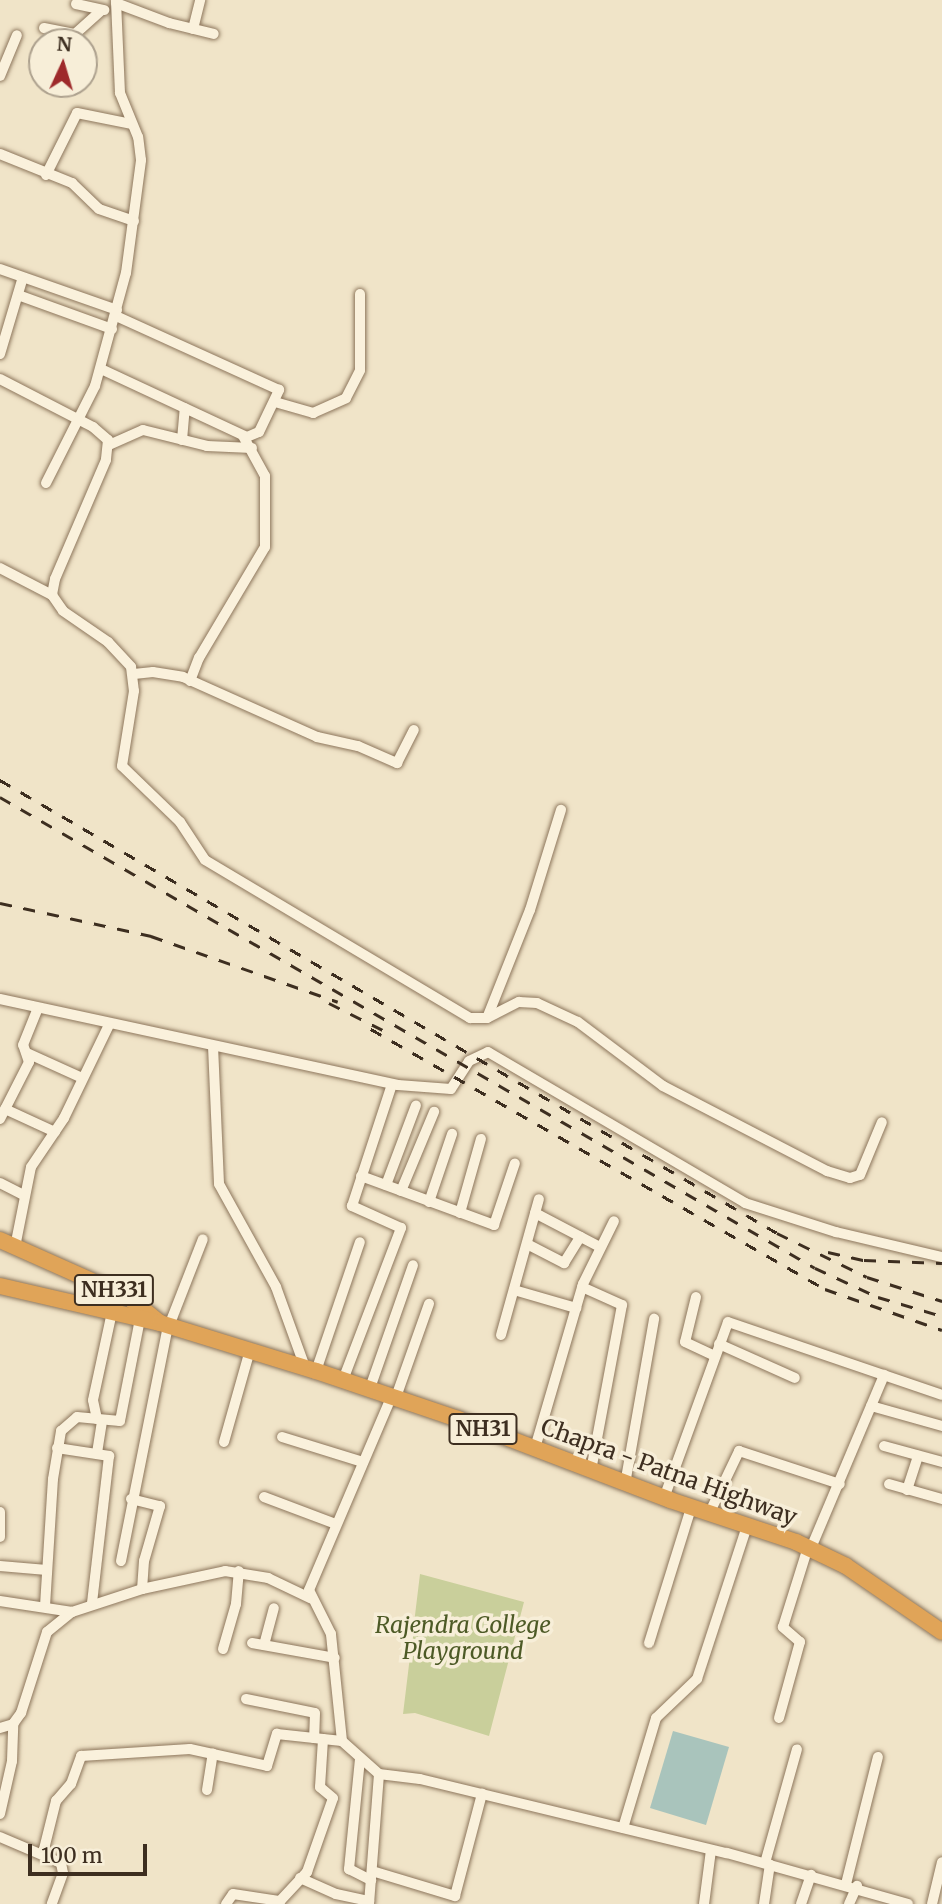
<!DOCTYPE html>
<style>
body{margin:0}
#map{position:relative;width:942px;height:1904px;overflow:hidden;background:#f0e4c8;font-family:Merriweather,serif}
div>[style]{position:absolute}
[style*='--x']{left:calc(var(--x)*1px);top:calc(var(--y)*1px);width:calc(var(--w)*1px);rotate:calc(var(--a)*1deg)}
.green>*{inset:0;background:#c9cf9b}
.water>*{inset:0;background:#a9c4bc}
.roads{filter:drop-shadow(0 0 2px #8d765c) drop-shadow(0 0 2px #8d765c)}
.minor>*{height:10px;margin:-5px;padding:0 5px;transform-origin:5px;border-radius:5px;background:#faf1dc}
.highway>*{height:16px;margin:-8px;padding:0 8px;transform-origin:8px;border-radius:8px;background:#e0a458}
.rail>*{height:2.5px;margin-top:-1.25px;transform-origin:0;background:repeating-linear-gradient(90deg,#3d2e20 0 12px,transparent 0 24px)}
span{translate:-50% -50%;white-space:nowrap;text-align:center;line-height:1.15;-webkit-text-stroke:7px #f7eed8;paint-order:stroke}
.shield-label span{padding:2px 5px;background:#f7eed8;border:2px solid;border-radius:5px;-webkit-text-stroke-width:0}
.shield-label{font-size:21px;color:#3d2e20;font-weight:700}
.street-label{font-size:23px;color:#3d2e20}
.park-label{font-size:23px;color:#4d5a26;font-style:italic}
.north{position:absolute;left:28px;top:28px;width:70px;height:70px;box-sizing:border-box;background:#f7eed8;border:2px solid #ada18e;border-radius:50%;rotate:4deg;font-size:19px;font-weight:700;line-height:28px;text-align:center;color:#3d2e20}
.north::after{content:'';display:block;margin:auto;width:24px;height:32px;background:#9e2a2b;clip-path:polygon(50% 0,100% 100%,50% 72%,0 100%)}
.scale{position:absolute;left:28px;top:1844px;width:119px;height:32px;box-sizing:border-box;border:4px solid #3d2e20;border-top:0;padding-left:9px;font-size:21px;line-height:24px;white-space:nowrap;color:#3d2e20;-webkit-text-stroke:5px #f7eed8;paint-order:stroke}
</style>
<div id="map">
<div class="green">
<div style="clip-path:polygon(420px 1574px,524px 1602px,489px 1736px,415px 1713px,403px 1714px)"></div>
</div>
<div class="water">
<div style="clip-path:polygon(673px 1731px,729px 1747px,706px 1825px,650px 1808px)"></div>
</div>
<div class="roads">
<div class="minor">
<div style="--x:116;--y:3;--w:57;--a:20.7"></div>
<div style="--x:169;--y:23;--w:46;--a:13.7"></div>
<div style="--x:76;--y:4;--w:29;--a:12"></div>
<div style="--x:44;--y:28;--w:32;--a:11"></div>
<div style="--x:75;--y:34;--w:36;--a:-42"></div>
<div style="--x:193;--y:29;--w:30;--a:-76"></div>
<div style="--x:0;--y:76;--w:44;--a:-67.5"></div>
<div style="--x:0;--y:154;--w:78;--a:21.9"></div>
<div style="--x:72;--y:183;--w:37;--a:44"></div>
<div style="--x:99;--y:209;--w:37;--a:19"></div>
<div style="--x:46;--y:175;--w:69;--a:-63.4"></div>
<div style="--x:77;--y:113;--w:55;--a:11.5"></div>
<div style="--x:0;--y:269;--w:124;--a:19.3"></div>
<div style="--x:18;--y:295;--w:100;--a:19.9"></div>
<div style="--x:0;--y:354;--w:77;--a:-73.4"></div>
<div style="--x:101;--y:369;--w:161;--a:25"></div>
<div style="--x:247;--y:437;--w:13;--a:-23"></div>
<div style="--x:259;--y:432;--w:47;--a:-64.5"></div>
<div style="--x:279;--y:390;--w:179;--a:-155.6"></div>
<div style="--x:0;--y:379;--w:105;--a:27.3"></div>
<div style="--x:93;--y:427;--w:20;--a:41"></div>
<div style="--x:108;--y:440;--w:20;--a:96"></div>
<div style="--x:106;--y:460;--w:129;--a:113.2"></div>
<div style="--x:55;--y:579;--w:16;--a:101"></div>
<div style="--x:52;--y:595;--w:19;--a:55"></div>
<div style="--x:63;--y:611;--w:55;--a:34.6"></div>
<div style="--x:108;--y:642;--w:34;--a:47"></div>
<div style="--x:131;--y:667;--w:24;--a:83"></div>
<div style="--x:134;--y:691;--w:76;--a:99.1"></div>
<div style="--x:122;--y:766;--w:81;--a:44"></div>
<div style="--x:180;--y:822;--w:45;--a:56.7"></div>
<div style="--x:205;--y:860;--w:309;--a:30.8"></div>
<div style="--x:470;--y:1018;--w:17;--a:0"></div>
<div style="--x:487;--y:1018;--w:36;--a:-27"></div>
<div style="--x:519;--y:1002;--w:18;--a:3"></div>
<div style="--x:537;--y:1003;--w:45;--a:24.9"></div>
<div style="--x:578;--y:1022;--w:106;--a:37"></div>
<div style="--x:663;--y:1086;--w:185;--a:27.4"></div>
<div style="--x:827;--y:1171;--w:24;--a:17"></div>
<div style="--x:850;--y:1178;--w:10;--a:-17"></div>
<div style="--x:860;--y:1175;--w:57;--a:-67.5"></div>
<div style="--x:275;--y:402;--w:40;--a:16"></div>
<div style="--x:313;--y:413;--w:36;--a:-24"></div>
<div style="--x:346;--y:398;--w:31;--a:-63"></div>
<div style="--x:360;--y:370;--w:76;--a:-90"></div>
<div style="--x:182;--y:440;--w:32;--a:-85"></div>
<div style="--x:109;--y:445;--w:37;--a:-24"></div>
<div style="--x:143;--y:430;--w:66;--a:14"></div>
<div style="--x:207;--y:446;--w:45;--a:2.5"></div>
<div style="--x:46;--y:483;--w:109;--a:-63.2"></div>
<div style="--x:95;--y:386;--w:117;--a:-74.7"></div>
<div style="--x:126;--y:273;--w:114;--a:-82.4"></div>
<div style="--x:141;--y:160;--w:23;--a:-97"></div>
<div style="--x:138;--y:137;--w:48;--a:-112.2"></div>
<div style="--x:120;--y:93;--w:93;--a:-92.5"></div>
<div style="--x:0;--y:568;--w:59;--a:27.4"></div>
<div style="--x:134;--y:674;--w:19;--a:-6"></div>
<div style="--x:153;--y:672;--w:30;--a:9"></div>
<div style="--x:183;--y:677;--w:147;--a:24.1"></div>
<div style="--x:317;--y:737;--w:42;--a:12.4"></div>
<div style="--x:358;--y:746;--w:43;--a:23.6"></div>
<div style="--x:397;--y:763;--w:37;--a:-63"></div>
<div style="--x:190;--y:681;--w:25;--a:-69"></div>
<div style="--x:199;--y:658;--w:129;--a:-59.3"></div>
<div style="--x:265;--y:547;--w:71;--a:-90"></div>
<div style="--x:265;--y:476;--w:46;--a:-118.8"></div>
<div style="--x:0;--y:999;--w:407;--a:12.2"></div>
<div style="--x:398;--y:1085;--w:53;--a:4.3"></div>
<div style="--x:451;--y:1089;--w:33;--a:-57"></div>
<div style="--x:469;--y:1061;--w:21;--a:-25"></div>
<div style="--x:488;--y:1052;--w:298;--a:30.4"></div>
<div style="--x:745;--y:1203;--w:96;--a:17.7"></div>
<div style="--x:836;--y:1232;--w:109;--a:13.3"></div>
<div style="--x:487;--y:1018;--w:116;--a:-68.3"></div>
<div style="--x:530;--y:910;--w:105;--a:-72.8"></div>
<div style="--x:213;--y:1046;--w:138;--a:87.5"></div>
<div style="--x:219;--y:1184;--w:118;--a:61"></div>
<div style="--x:276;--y:1287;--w:85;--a:70.1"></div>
<div style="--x:27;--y:1053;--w:60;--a:24.4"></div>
<div style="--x:5;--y:1109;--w:55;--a:24.7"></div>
<div style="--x:0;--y:1119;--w:64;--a:-63"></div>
<div style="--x:29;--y:1062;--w:18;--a:-109"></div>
<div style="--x:23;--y:1045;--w:40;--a:-68"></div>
<div style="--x:361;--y:1176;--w:142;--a:20.2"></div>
<div style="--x:494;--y:1225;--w:65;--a:-71.3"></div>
<div style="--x:0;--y:1183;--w:27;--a:27"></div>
<div style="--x:386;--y:1185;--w:85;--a:-69.4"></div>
<div style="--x:401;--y:1191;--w:86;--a:-67.3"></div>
<div style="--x:429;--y:1202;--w:72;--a:-71.3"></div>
<div style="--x:460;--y:1213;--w:77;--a:-74.2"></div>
<div style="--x:535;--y:1213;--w:73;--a:27.6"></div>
<div style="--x:16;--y:1242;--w:76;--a:-78.7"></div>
<div style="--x:31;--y:1167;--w:59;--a:-56"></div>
<div style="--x:64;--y:1118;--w:103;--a:-64.2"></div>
<div style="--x:527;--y:1244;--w:42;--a:27.2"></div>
<div style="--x:564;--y:1263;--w:31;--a:-58"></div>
<div style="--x:582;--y:1287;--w:44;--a:24.2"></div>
<div style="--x:622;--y:1305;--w:169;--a:100.6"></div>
<div style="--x:514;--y:1290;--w:65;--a:16.2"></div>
<div style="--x:696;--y:1297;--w:46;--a:103.7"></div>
<div style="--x:685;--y:1342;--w:33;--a:25"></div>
<div style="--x:169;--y:1326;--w:93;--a:-68.7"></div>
<div style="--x:501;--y:1335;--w:141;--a:-74.4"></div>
<div style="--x:719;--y:1344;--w:83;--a:24.1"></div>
<div style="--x:316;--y:1371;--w:136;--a:-71.2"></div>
<div style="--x:343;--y:1380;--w:163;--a:-69.1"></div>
<div style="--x:401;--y:1228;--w:54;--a:-155.8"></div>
<div style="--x:352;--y:1206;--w:128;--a:-71.8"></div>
<div style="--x:370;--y:1388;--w:130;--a:-70.7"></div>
<div style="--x:396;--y:1397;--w:99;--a:-70.5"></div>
<div style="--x:871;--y:1406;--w:74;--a:15.7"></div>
<div style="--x:97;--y:1419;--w:19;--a:-102"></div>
<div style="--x:93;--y:1400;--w:90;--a:-77.8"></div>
<div style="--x:282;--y:1437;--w:85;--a:17.2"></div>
<div style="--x:224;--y:1442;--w:96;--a:-74.2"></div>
<div style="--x:884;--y:1446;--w:60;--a:15.4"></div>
<div style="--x:57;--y:1448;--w:53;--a:8.7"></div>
<div style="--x:109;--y:1456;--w:149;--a:96.6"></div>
<div style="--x:535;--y:1448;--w:171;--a:-73.7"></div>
<div style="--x:583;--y:1284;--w:70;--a:-63.8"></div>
<div style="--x:97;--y:1453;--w:33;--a:-81"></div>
<div style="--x:625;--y:1484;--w:168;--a:-80"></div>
<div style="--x:889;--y:1484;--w:55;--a:15.8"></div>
<div style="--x:907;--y:1490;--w:36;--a:-72"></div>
<div style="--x:264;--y:1497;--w:77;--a:20.6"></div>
<div style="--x:664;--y:1498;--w:187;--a:-70"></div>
<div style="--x:728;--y:1322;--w:226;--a:18.8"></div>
<div style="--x:131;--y:1499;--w:30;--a:14"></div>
<div style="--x:160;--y:1506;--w:57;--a:106.2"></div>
<div style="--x:144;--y:1561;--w:28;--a:94"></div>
<div style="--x:0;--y:1512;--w:25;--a:90"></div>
<div style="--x:709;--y:1514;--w:70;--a:-64.5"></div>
<div style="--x:739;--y:1451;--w:106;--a:18.1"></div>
<div style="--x:811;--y:1548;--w:188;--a:-67.1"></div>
<div style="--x:121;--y:1561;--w:240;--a:-78.7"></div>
<div style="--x:0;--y:1566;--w:47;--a:4.9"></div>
<div style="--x:0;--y:1601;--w:73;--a:8.7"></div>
<div style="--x:45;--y:1606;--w:127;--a:-86.4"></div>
<div style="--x:53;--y:1479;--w:49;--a:-80.5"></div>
<div style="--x:61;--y:1431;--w:21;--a:-41"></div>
<div style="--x:77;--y:1417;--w:43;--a:5.3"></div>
<div style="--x:120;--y:1421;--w:104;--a:-78.9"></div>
<div style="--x:252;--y:1643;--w:84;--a:10.2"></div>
<div style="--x:649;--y:1643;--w:141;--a:-72.7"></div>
<div style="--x:264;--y:1645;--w:38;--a:-75"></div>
<div style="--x:223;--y:1649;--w:47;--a:-73.9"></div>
<div style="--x:236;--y:1604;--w:33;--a:-85"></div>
<div style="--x:246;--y:1699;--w:70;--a:11.5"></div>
<div style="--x:315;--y:1713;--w:25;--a:92"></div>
<div style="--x:779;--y:1718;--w:79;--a:-74.6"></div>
<div style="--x:800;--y:1642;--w:23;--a:-139"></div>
<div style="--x:783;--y:1627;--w:84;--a:-72.6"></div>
<div style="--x:0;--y:1728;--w:14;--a:-17"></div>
<div style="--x:13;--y:1724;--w:14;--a:-54"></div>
<div style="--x:21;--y:1713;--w:85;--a:-72.2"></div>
<div style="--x:47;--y:1632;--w:32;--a:-39"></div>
<div style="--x:72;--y:1612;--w:74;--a:-18.2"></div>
<div style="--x:142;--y:1589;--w:85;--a:-12.2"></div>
<div style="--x:225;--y:1571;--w:44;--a:9.2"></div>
<div style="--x:268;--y:1578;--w:47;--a:25.5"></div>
<div style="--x:360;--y:1759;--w:111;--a:95.7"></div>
<div style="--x:349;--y:1869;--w:25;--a:27"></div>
<div style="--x:379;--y:1774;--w:41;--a:7"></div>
<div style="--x:420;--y:1779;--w:316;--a:13.6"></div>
<div style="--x:727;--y:1853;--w:188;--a:15.7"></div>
<div style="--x:207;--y:1790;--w:37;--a:-81"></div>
<div style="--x:0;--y:1814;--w:54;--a:-77.2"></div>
<div style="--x:12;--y:1761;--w:37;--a:-88"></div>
<div style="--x:623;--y:1828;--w:115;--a:-73.3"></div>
<div style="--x:656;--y:1718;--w:57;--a:-43.6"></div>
<div style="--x:697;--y:1679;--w:161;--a:-71.9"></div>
<div style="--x:0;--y:1837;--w:66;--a:23.1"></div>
<div style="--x:61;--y:1863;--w:10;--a:79"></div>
<div style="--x:63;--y:1873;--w:33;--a:110"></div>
<div style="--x:43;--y:1853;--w:54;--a:-76"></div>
<div style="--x:56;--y:1801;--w:23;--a:-49"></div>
<div style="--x:71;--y:1784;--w:30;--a:-70"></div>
<div style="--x:81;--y:1756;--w:109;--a:-3.7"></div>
<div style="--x:190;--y:1749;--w:79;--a:12.4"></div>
<div style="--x:267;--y:1766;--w:34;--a:-73"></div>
<div style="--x:277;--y:1734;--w:65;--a:6.1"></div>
<div style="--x:765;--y:1863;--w:118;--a:-74.3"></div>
<div style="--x:372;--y:1871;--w:87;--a:16.8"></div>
<div style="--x:455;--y:1896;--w:106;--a:-75.2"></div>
<div style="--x:300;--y:1878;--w:39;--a:24"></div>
<div style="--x:336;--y:1894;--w:34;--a:12"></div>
<div style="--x:846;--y:1884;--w:131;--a:-75.9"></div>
<div style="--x:226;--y:1904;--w:12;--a:-55"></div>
<div style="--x:233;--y:1894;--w:48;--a:8.5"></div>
<div style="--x:280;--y:1901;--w:40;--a:-47"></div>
<div style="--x:307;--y:1872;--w:78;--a:-70.6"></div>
<div style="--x:333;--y:1798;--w:17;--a:-140"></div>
<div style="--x:320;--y:1787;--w:48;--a:-86.4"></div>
<div style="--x:369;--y:1904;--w:130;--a:-85.6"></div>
<div style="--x:379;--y:1774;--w:50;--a:-138.3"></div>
<div style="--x:342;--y:1741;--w:108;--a:-95.9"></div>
<div style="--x:331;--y:1634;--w:49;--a:-116.6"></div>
<div style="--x:309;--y:1590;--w:212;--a:-66.9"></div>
<div style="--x:704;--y:1904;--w:54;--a:-82.6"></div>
<div style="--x:764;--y:1904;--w:40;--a:-81.5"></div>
<div style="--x:801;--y:1904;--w:31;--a:-71"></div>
<div style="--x:849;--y:1904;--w:20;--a:-66"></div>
<div style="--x:932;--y:1904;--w:43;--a:-76.6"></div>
</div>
<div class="highway">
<div style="--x:0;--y:1240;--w:140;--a:24"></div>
<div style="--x:128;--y:1297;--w:41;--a:39.1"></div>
<div style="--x:0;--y:1286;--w:164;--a:13"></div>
<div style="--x:160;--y:1323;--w:163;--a:17.1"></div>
<div style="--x:316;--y:1371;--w:150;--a:18.7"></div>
<div style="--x:458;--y:1419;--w:227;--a:20.9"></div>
<div style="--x:670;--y:1500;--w:133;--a:18.4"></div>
<div style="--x:796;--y:1542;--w:55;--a:25.6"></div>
<div style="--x:846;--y:1566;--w:116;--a:34.5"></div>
</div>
</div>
<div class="rail">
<div style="--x:0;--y:780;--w:899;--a:30.24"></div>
<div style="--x:777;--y:1233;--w:100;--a:26.1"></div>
<div style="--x:867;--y:1277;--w:79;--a:17.7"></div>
<div style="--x:0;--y:797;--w:941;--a:30.02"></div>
<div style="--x:815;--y:1268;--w:69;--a:24.7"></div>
<div style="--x:878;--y:1297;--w:67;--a:16.5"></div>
<div style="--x:0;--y:903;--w:155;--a:12.3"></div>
<div style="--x:151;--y:936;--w:198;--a:19.4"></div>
<div style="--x:329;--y:1003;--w:60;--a:26.6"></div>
<div style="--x:371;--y:1029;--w:523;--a:29.8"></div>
<div style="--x:825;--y:1289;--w:124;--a:19.3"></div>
<div style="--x:828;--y:1252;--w:37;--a:13"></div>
<div style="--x:864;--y:1260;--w:78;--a:2.2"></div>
</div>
<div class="shield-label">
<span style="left:114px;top:1290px">NH331</span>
<span style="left:483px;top:1429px">NH31</span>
</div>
<div class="street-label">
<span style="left:669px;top:1472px;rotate:20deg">Chapra - Patna Highway</span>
</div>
<div class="park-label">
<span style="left:463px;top:1638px">Rajendra College<br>Playground</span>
</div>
<div class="north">N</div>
<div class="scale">100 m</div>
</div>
